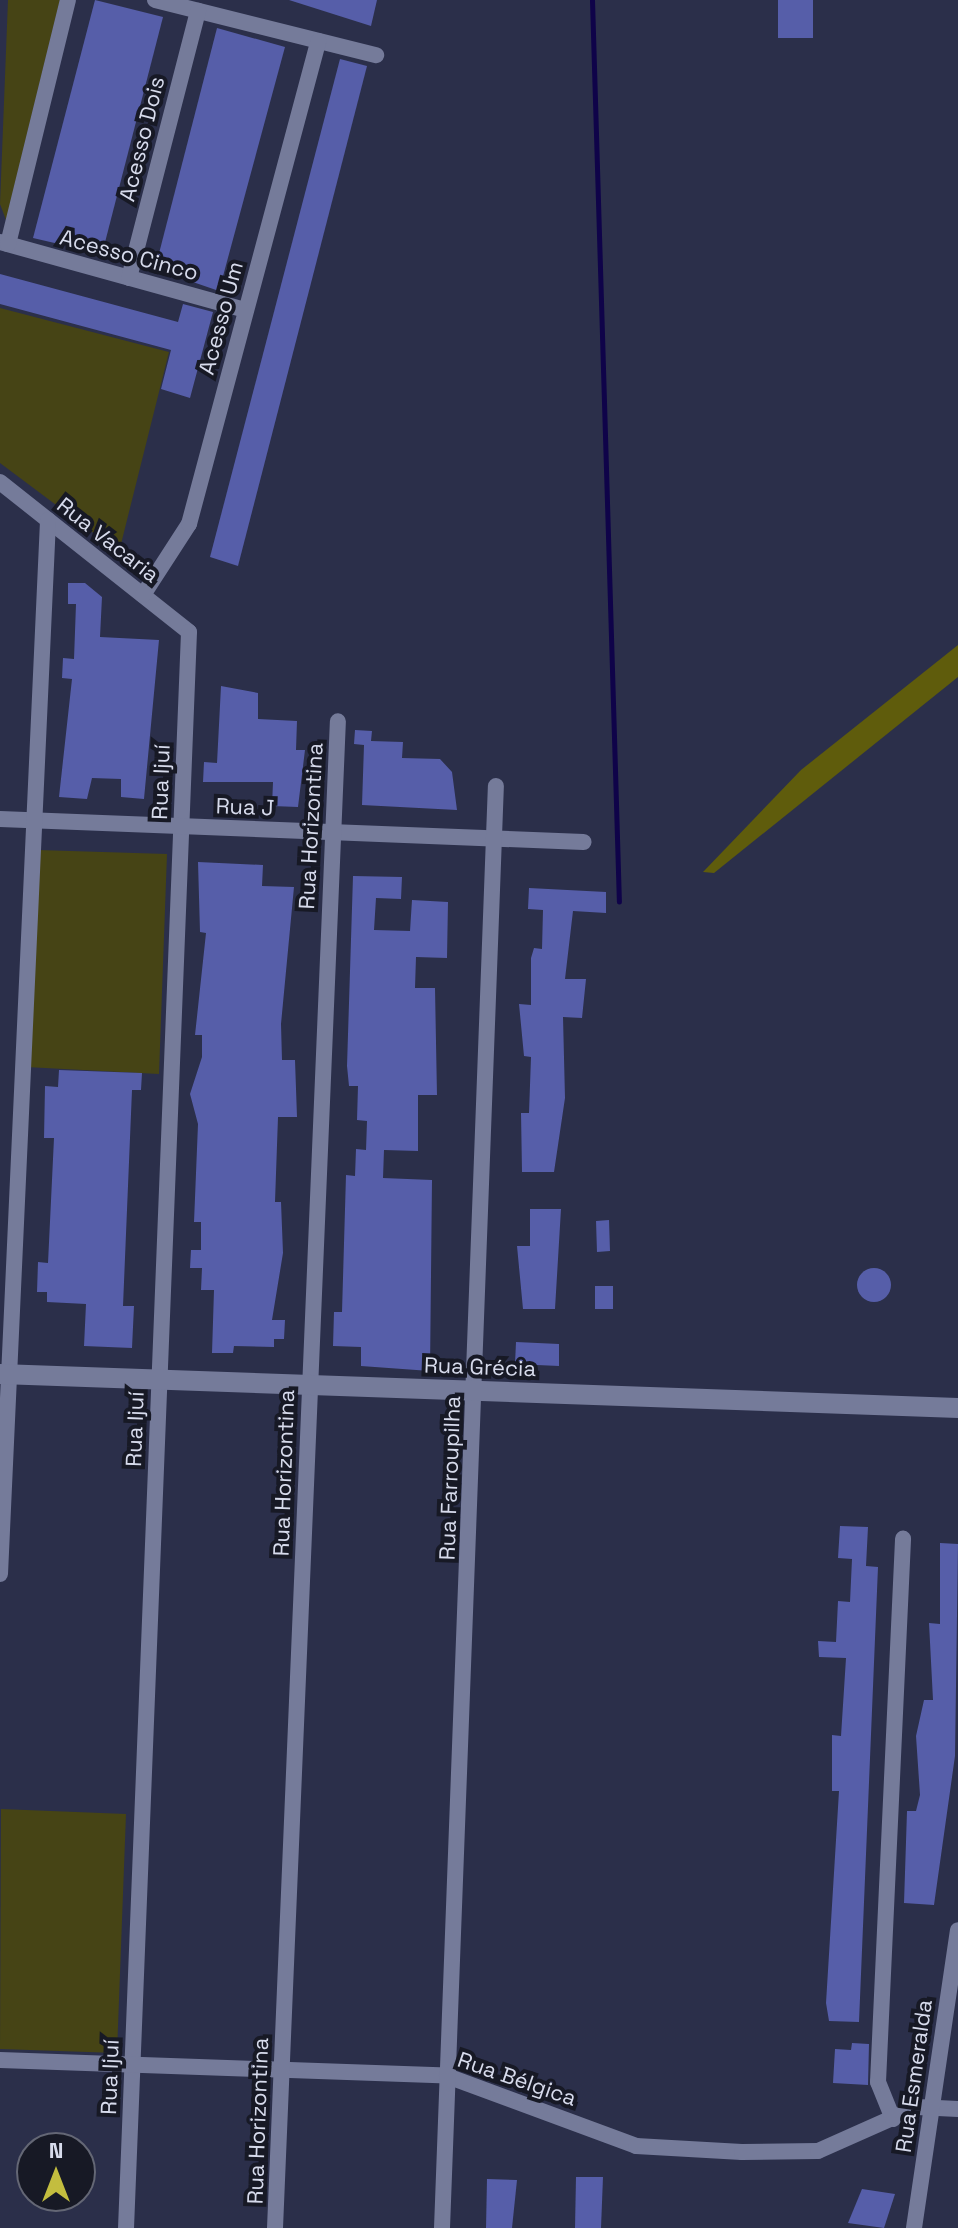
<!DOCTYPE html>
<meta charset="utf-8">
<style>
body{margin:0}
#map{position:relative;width:958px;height:2228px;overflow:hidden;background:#2b2f4a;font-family:"Space Grotesk",sans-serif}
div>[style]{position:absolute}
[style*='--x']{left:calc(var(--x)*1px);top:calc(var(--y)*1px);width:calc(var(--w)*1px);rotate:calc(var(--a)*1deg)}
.green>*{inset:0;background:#464415}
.forest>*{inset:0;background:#5f5c0c}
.stream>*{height:5px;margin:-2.5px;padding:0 2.5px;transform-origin:2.5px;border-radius:2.5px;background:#0f0349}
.building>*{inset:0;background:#565ea9}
.round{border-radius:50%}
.street>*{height:16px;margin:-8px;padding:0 8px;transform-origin:8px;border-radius:8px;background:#757b9a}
.secondary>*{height:20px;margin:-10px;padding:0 10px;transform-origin:10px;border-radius:10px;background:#757b9a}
span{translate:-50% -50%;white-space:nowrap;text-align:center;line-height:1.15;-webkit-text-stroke:8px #171925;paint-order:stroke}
.street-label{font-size:22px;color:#d7dbec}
.north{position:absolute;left:16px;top:2132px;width:80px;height:80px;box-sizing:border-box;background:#171925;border:2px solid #646775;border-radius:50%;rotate:0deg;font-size:22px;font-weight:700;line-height:32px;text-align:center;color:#d7dbec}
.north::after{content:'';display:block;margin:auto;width:28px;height:36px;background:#c3bd3f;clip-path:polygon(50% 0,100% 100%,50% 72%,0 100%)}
</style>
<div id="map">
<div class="green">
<div style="clip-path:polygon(8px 0,60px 0,6px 220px,0 204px)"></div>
<div style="clip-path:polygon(0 308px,169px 352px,119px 552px,0 463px)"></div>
<div style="clip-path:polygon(38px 850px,167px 854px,159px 1074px,26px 1067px)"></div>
<div style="clip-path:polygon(1px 1809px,126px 1814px,117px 2053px,0 2049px)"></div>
</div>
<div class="forest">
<div style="clip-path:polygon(958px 645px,958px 677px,714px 873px,703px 872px,801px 770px)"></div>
</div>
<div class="stream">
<div style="--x:592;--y:0;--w:902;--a:88.29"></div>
</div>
<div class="building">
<div style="clip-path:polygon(95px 0,163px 17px,102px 254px,33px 238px)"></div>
<div style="clip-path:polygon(289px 0,377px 0,371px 26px)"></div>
<div style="clip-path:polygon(778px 0,813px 0,813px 38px,778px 38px)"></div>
<div style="clip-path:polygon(217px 28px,285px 47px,219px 291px,155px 269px)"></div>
<div style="clip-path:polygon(340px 59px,367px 66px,238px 566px,210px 557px)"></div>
<div style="clip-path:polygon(0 274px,178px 322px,183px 304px,213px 312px,190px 398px,161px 389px,171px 350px,0 304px)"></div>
<div style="clip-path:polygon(68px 583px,85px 583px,102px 597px,100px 637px,159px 640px,144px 799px,121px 797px,121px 779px,92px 778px,87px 799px,59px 797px,72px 679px,62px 678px,63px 658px,74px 659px,76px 604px,68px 604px)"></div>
<div style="clip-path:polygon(221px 686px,258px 693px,258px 719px,297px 721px,296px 750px,305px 750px,298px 807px,272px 806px,273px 782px,203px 782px,204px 762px,217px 763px)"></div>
<div style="clip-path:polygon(355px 730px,372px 731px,371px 741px,403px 742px,402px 758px,440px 759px,452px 772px,457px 810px,362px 805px,364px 745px,354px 744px)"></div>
<div style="clip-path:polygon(198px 862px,263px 865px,262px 886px,294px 887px,281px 1024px,282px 1060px,295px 1060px,297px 1117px,278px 1117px,275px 1202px,281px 1202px,283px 1253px,272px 1320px,285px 1320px,284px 1339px,274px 1339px,274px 1347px,234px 1346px,233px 1353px,212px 1353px,214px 1290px,201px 1290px,202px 1268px,190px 1268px,191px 1250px,201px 1250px,201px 1222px,194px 1222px,198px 1124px,190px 1094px,202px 1057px,202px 1035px,195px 1035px,206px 933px,200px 932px)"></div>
<div style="clip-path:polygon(353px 876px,402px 877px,401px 899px,376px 898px,374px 930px,410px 931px,412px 900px,448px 902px,447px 958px,416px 957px,415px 988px,435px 988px,437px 1095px,418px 1095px,418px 1151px,384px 1150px,383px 1178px,432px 1180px,430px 1371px,361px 1366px,361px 1347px,333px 1346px,334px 1312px,342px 1312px,346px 1175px,355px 1176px,356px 1149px,366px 1150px,367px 1121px,357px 1120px,358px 1086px,349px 1086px,347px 1066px)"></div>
<div style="clip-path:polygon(529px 888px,606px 892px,606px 913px,573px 911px,565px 979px,586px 979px,582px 1018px,563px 1017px,565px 1098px,554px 1172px,522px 1172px,521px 1113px,529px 1113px,531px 1057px,524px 1056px,519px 1004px,531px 1005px,531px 958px,534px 948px,542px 949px,543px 910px,528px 909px)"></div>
<div style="clip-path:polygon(59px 1070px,142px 1073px,141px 1090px,132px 1090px,123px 1306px,134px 1306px,132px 1348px,84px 1346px,86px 1304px,47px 1302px,47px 1292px,37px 1292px,38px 1262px,48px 1263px,54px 1138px,44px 1138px,45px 1086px,58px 1087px)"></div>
<div style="clip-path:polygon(530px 1209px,561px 1209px,555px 1309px,523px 1309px,517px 1246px,530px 1246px)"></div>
<div style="clip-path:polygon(609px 1220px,610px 1251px,597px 1252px,596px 1221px)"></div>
<div class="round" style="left:857px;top:1268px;width:34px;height:34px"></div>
<div style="clip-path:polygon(595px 1286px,613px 1286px,613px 1309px,595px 1309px)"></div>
<div style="clip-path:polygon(516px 1342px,559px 1344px,559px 1366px,515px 1364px)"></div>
<div style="clip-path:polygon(840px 1526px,868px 1527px,866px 1566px,878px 1567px,859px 2022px,829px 2021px,826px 2003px,839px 1791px,832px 1791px,832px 1735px,841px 1736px,846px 1658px,819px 1657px,818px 1641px,836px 1642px,838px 1601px,850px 1602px,852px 1559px,838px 1558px)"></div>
<div style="clip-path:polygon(940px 1543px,958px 1544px,955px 1756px,934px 1905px,904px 1903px,907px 1811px,916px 1811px,920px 1795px,916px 1736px,924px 1700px,933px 1700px,929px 1623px,940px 1624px)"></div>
<div style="clip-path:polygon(852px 2043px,869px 2044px,868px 2085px,833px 2083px,835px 2049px,851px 2050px)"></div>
<div style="clip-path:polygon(576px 2177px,603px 2177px,601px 2228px,575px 2228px)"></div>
<div style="clip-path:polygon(487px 2179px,517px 2180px,512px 2228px,486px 2228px)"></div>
<div style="clip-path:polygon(862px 2189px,895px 2194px,884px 2228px,848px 2223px)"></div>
</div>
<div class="street">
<div style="--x:155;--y:0;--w:228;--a:14"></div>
<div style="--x:0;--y:242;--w:255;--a:15.5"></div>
<div style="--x:8;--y:244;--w:251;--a:-76.2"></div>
<div style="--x:129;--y:278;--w:276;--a:-75.5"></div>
<div style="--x:0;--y:482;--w:241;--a:38.4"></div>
<div style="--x:189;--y:632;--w:1597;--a:92.26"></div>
<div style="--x:143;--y:595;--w:85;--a:-57.1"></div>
<div style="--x:189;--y:524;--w:500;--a:-75"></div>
<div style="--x:0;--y:819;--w:584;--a:2.26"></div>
<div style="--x:0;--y:1574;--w:1055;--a:-87.39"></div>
<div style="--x:0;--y:2060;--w:447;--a:2"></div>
<div style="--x:447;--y:2076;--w:202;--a:20.3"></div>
<div style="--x:636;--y:2146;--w:106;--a:3.2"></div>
<div style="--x:742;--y:2152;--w:76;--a:-0.8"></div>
<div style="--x:818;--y:2151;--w:108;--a:-24"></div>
<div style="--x:917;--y:2107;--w:41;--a:2.8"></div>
<div style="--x:893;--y:2119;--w:40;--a:-112"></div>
<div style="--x:878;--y:2082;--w:544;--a:-87.36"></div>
<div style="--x:275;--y:2228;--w:1508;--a:-87.61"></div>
<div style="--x:442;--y:2228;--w:1443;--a:-87.86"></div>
<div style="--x:914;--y:2228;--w:301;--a:-81.6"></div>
</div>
<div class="secondary">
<div style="--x:0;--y:1374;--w:959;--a:2.03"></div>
</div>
<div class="street-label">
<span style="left:142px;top:139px;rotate:-76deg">Acesso Dois</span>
<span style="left:129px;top:255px;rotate:15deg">Acesso Cinco</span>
<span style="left:221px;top:318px;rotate:-75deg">Acesso Um</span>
<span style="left:108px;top:540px;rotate:38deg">Rua Vacaria</span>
<span style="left:161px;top:782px;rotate:-88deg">Rua Ijuí</span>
<span style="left:245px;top:807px;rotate:2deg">Rua J</span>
<span style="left:311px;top:826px;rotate:-87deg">Rua Horizontina</span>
<span style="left:480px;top:1367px;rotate:2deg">Rua Grécia</span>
<span style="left:135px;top:1429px;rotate:-88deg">Rua Ijuí</span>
<span style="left:284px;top:1473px;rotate:-88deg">Rua Horizontina</span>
<span style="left:450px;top:1478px;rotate:-88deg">Rua Farroupilha</span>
<span style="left:914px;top:2076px;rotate:-82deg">Rua Esmeralda</span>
<span style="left:110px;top:2077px;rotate:-88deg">Rua Ijuí</span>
<span style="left:517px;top:2079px;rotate:19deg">Rua Bélgica</span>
<span style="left:258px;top:2121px;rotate:-88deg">Rua Horizontina</span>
</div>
<div class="north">N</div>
</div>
